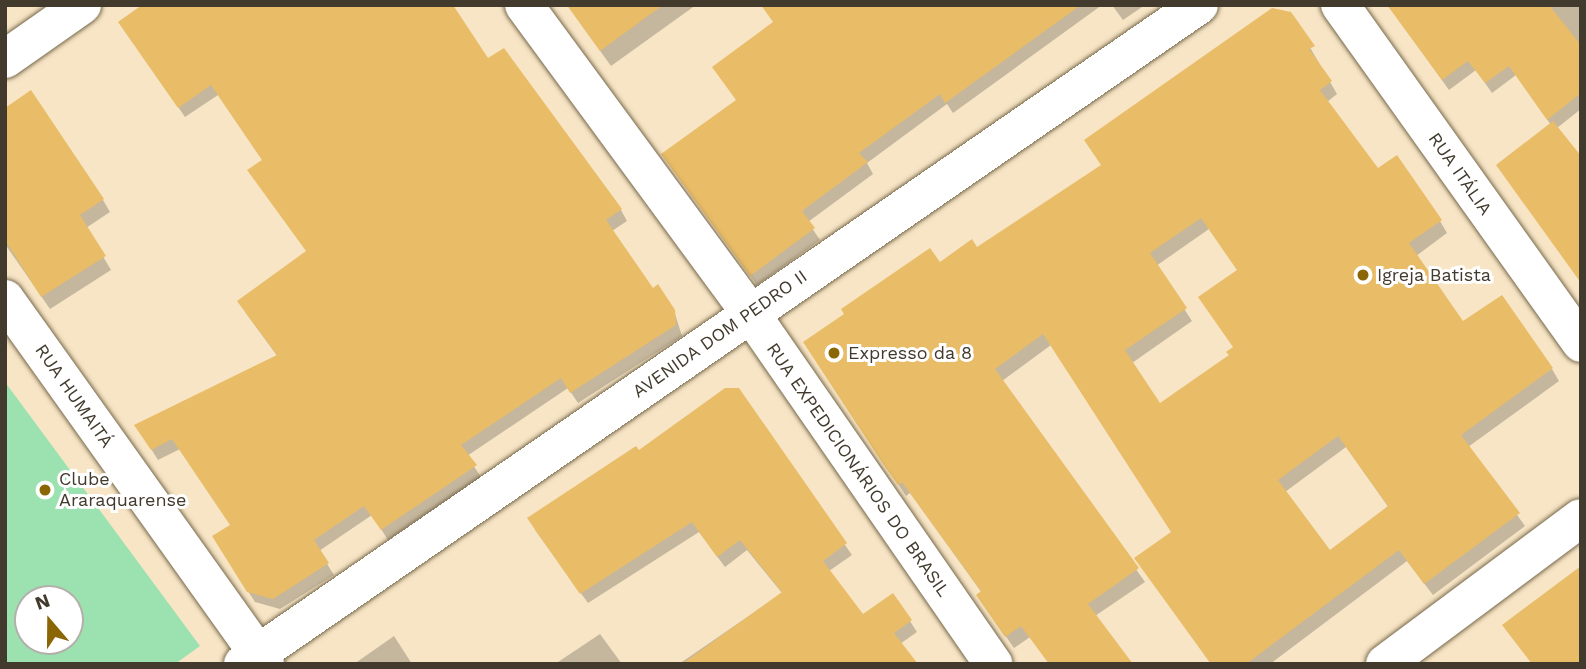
<!DOCTYPE html>
<meta charset="utf-8">
<style>
body{margin:0}
#map{position:relative;width:1586px;height:669px;overflow:hidden;background:#f7e5c5;font-family:"Work Sans",sans-serif}
div>[style]{position:absolute}
[style*='--x']{left:calc(var(--x)*1px);top:calc(var(--y)*1px);width:calc(var(--w)*1px);rotate:calc(var(--a)*1deg)}
.green>*{inset:0;background:#9ce2b0}
.shadow>*{inset:0;background:#0003}
.building>*{inset:0;background:#e9bc67}
.roads{filter:drop-shadow(0 0 2px #77684b) drop-shadow(0 0 2px #77684b)}
.minor>*{height:38px;margin:-19px;padding:0 19px;transform-origin:19px;border-radius:19px;background:#fff}
.dots>*{width:19px;height:19px;translate:-50% -50%;box-sizing:border-box;border:4px solid #fff;border-radius:50%}
span{translate:-50% -50%;white-space:nowrap;text-align:center;line-height:1.15;-webkit-text-stroke:6px #fff;paint-order:stroke}
.street-label{font-size:18px;color:#413a2d}
.poi-label{font-size:18px;color:#413a2d}
.left{translate:0 -50%;text-align:left}
.frame{position:absolute;inset:0;border:7px solid #413a2d;pointer-events:none}
.north{position:absolute;left:14px;top:585px;width:70px;height:70px;box-sizing:border-box;background:#fff;border:2px solid #b3b0ab;border-radius:50%;rotate:340deg;font-size:19px;font-weight:700;line-height:28px;text-align:center;color:#413a2d}
.north::after{content:'';display:block;margin:auto;width:24px;height:32px;background:#8a6605;clip-path:polygon(50% 0,100% 100%,50% 72%,0 100%)}
</style>
<div id="map">
<div class="green">
<div style="clip-path:polygon(evenodd,5px 382px,200px 646px,175px 664px,5px 664px,5px 382px,28px 599px,70px 599px,70px 641px,28px 641px,28px 599px)"></div>
</div>
<div class="shadow">
<div style="clip-path:polygon(567px 5px,696px 5px,611px 66px)"></div>
<div style="clip-path:polygon(784px 5px,1102px 5px,953px 113px,947px 104px,867px 163px,873px 174px,808px 222px,820px 240px,757px 285px,663px 155px,737px 101px)"></div>
<div style="clip-path:polygon(1112px 5px,1145px 5px,1123px 20px)"></div>
<div style="clip-path:polygon(1388px 5px,1581px 5px,1581px 109px,1557px 128px,1551px 125px,1516px 75px,1492px 93px,1476px 70px,1449px 90px)"></div>
<div style="clip-path:polygon(evenodd,1290px 13px,1337px 94px,1327px 102px,1377px 171px,1440px 221px,1447px 233px,1416px 256px,1463px 323px,1552px 369px,1559px 381px,1468px 447px,1525px 526px,1433px 595px,1407px 561px,1270px 664px,1211px 664px,1136px 558px,1173px 533px,1051px 345px,1002px 381px,1145px 582px,1095px 616px,1030px 637px,1014px 648px,986px 608px,982px 593px,910px 493px,906px 496px,813px 355px,939px 264px,977px 249px,1103px 166px,1290px 13px,1209px 229px,1238px 271px,1200px 298px,1235px 349px,1231px 356px,1160px 405px,1132px 363px,1192px 321px,1156px 266px,1209px 229px,1290px 13px,1346px 447px,1389px 508px,1330px 552px,1285px 492px,1346px 447px)"></div>
<div style="clip-path:polygon(127px 33px,488px 60px,503px 50px,621px 210px,627px 221px,612px 231px,652px 291px,674px 311px,682px 336px,578px 403px,568px 388px,467px 456px,481px 477px,388px 540px,372px 515px,319px 551px,334px 575px,280px 609px,255px 602px,220px 548px,232px 526px,180px 449px,158px 460px,143px 436px,278px 357px,245px 312px,307px 252px,263px 161px,218px 95px,185px 117px)"></div>
<div style="clip-path:polygon(5px 111px,103px 200px,110px 212px,86px 228px,111px 270px,50px 309px,5px 244px)"></div>
<div style="clip-path:polygon(738px 390px,852px 555px,829px 571px,862px 616px,893px 595px,917px 632px,900px 644px,916px 664px,679px 664px,782px 593px,747px 550px,725px 567px,699px 532px,588px 603px,535px 530px,639px 452px)"></div>
<div style="clip-path:polygon(600px 634px,622px 664px,555px 664px)"></div>
<div style="clip-path:polygon(394px 636px,412px 664px,354px 664px)"></div>
</div>
<div class="building">
<div style="clip-path:polygon(142px 5px,453px 5px,488px 58px,504px 48px,622px 209px,606px 220px,653px 288px,658px 284px,675px 310px,676px 325px,570px 393px,561px 378px,461px 445px,477px 465px,381px 530px,364px 506px,314px 540px,329px 563px,273px 599px,247px 592px,212px 536px,230px 525px,172px 439px,151px 450px,134px 425px,277px 355px,237px 301px,306px 251px,247px 170px,262px 160px,211px 85px,178px 108px,118px 22px)"></div>
<div style="clip-path:polygon(567px 5px,663px 5px,600px 51px)"></div>
<div style="clip-path:polygon(761px 5px,1081px 5px,945px 103px,940px 94px,859px 153px,868px 162px,802px 211px,815px 228px,750px 276px,661px 154px,736px 100px,712px 67px,773px 22px)"></div>
<div style="clip-path:polygon(1387px 5px,1549px 5px,1581px 45px,1581px 93px,1547px 120px,1509px 66px,1485px 83px,1468px 61px,1442px 80px)"></div>
<div style="clip-path:polygon(evenodd,1272px 8px,1291px 12px,1315px 46px,1309px 49px,1332px 81px,1320px 90px,1378px 168px,1397px 155px,1442px 220px,1409px 243px,1463px 321px,1502px 295px,1553px 368px,1461px 435px,1520px 513px,1424px 584px,1399px 550px,1246px 664px,1211px 664px,1134px 558px,1171px 532px,1043px 334px,995px 369px,1139px 568px,1088px 604px,1133px 664px,1049px 664px,1021px 626px,1005px 637px,976px 595px,981px 591px,902px 482px,898px 485px,881px 461px,803px 342px,844px 314px,841px 309px,930px 248px,940px 262px,972px 239px,977px 247px,1101px 165px,1084px 140px,1272px 8px,1201px 218px,1237px 270px,1198px 297px,1233px 347px,1226px 352px,1229px 355px,1160px 403px,1125px 350px,1187px 308px,1150px 253px,1201px 218px,1272px 8px,1338px 436px,1388px 506px,1330px 550px,1278px 480px,1338px 436px)"></div>
<div style="clip-path:polygon(31px 90px,104px 199px,80px 215px,106px 256px,41px 297px,5px 240px,5px 108px)"></div>
<div style="clip-path:polygon(1553px 121px,1581px 156px,1581px 283px,1496px 165px)"></div>
<div style="clip-path:polygon(725px 388px,739px 388px,847px 543px,823px 561px,863px 614px,893px 593px,912px 620px,894px 633px,918px 664px,682px 664px,782px 592px,740px 540px,717px 557px,692px 522px,580px 594px,527px 518px,636px 446px,639px 450px)"></div>
<div style="clip-path:polygon(1581px 566px,1581px 664px,1532px 664px,1502px 625px)"></div>
</div>
<div class="roads">
<div class="minor">
<div style="--x:524;--y:5;--w:383;--a:53.7"></div>
<div style="--x:751;--y:314;--w:426;--a:55.3"></div>
<div style="--x:1340;--y:5;--w:415;--a:54.5"></div>
<div style="--x:5;--y:59;--w:94;--a:-35"></div>
<div style="--x:5;--y:299;--w:448;--a:54.5"></div>
<div style="--x:243;--y:664;--w:1161;--a:-34.58"></div>
<div style="--x:1385;--y:664;--w:244;--a:-36.7"></div>
</div>
</div>
<div class="dots">
<div style="left:1363px;top:275px;background:#8a6605"></div>
<div style="left:834px;top:353px;background:#8a6605"></div>
<div style="left:45px;top:490px;background:#8a6605"></div>
</div>
<div class="street-label">
<span style="left:1460px;top:174px;rotate:55deg">RUA ITÁLIA</span>
<span style="left:720px;top:334px;rotate:-35deg">AVENIDA DOM PEDRO II</span>
<span style="left:74px;top:396px;rotate:55deg">RUA HUMAITÁ</span>
<span style="left:858px;top:470px;rotate:55deg">RUA EXPEDICIONÁRIOS DO BRASIL</span>
</div>
<div class="poi-label">
<span class="left" style="left:1377px;top:275px">Igreja Batista</span>
<span class="left" style="left:848px;top:353px">Expresso da 8</span>
<span class="left" style="left:59px;top:490px">Clube<br>Araraquarense</span>
</div>
<div class="frame"></div>
<div class="north">N</div>
</div>
